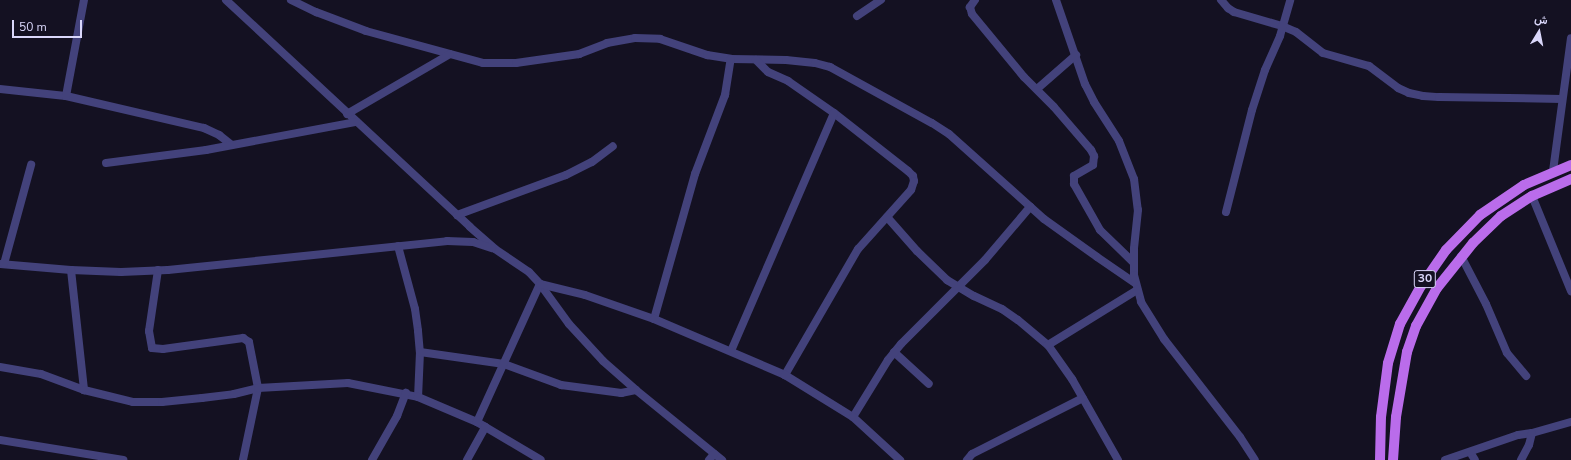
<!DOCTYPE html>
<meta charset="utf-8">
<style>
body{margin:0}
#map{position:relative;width:1571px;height:460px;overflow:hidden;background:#141122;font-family:"Nunito Sans",Vazirmatn,sans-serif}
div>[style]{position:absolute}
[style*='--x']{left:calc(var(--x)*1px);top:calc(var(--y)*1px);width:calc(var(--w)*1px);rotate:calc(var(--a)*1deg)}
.street>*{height:8px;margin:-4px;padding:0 4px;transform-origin:4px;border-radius:4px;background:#43427b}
.primary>*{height:10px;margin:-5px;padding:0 5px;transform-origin:5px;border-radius:5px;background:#ba6ceb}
span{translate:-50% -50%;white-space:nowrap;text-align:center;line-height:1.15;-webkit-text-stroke:3.5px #141122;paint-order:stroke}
.shield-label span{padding:1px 3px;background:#141122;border:1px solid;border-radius:3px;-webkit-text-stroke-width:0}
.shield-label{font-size:12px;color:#dad7fa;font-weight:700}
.north{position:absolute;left:1519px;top:12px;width:40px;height:40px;-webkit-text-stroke:3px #141122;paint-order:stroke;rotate:10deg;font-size:11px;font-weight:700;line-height:16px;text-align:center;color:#dad7fa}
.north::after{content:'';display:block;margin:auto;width:14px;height:18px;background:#dad7fa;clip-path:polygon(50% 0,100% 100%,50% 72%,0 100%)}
.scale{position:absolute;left:12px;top:20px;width:70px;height:18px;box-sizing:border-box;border:2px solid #dad7fa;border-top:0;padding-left:5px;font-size:12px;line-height:14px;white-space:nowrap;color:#dad7fa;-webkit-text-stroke:3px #141122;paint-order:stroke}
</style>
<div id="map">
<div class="street">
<div style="--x:226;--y:0;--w:333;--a:42.9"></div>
<div style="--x:470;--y:227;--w:33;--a:41"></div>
<div style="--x:495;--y:249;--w:41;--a:34.1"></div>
<div style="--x:529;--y:272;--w:16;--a:47"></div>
<div style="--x:540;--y:284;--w:49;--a:54.1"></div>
<div style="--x:569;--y:324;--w:50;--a:47.4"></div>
<div style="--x:603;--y:361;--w:44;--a:41.3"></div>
<div style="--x:636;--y:390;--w:111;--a:39.1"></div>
<div style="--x:291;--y:0;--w:28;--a:26"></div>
<div style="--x:316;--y:12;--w:53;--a:20.8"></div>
<div style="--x:366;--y:31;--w:121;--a:15.3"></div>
<div style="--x:483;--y:63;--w:33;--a:0"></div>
<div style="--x:516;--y:63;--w:64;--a:-8.1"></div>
<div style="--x:579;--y:54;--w:30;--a:-21"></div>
<div style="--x:607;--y:43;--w:28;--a:-10"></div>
<div style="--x:635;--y:38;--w:25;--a:2"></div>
<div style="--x:660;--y:39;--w:50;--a:18.8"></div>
<div style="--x:707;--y:55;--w:24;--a:9"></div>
<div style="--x:731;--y:59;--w:55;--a:1"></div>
<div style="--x:786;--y:60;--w:29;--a:6"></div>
<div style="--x:815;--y:63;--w:16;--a:15"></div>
<div style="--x:830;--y:67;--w:116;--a:28.8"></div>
<div style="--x:932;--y:123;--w:20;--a:33"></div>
<div style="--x:949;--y:134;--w:127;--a:41.8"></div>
<div style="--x:1044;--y:219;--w:65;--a:35.6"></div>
<div style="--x:1097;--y:257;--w:46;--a:34.4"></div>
<div style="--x:975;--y:0;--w:9;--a:126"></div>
<div style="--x:970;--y:7;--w:7;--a:74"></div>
<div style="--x:972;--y:14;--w:82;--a:50.5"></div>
<div style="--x:1024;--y:77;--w:42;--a:45"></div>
<div style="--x:1054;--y:107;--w:57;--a:49.3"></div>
<div style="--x:1091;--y:150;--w:7;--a:63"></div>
<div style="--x:1094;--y:156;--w:9;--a:96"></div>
<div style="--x:1093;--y:165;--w:22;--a:150"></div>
<div style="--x:1074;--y:176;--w:8;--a:90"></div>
<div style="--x:1074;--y:184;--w:53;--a:60.5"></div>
<div style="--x:1100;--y:230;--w:46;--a:44.1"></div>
<div style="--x:1056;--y:0;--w:89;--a:71"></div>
<div style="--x:1085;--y:84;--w:20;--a:63"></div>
<div style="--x:1094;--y:102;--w:46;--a:57.3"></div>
<div style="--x:1119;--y:141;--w:41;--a:68.5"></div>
<div style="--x:1134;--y:179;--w:31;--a:83"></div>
<div style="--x:1138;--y:210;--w:39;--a:96"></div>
<div style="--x:1134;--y:249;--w:26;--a:90"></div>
<div style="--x:1134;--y:275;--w:28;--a:75"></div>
<div style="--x:1141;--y:302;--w:44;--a:58.1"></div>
<div style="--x:1164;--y:339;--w:124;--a:52.2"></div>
<div style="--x:1240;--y:437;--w:27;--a:57"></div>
<div style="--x:1221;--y:0;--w:11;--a:49"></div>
<div style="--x:1228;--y:8;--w:7;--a:34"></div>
<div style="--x:1234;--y:12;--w:50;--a:16.3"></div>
<div style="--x:1282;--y:26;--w:15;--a:23"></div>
<div style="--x:1296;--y:32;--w:34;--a:38"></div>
<div style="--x:1323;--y:53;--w:48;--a:15.8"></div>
<div style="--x:1369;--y:66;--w:36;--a:37"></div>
<div style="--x:1398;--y:88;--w:12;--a:24"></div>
<div style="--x:1409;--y:93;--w:14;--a:12"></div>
<div style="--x:1423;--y:96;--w:16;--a:4"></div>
<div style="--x:1439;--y:97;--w:123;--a:0.9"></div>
<div style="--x:857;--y:16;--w:29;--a:-34"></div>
<div style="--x:756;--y:60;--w:17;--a:45"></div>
<div style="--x:768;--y:72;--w:22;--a:24"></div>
<div style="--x:788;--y:81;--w:56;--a:34.8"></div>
<div style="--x:834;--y:113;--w:94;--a:38.1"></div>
<div style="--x:908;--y:171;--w:7;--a:45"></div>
<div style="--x:913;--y:176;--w:5;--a:79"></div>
<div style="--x:914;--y:181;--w:9;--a:108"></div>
<div style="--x:911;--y:190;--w:79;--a:131.9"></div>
<div style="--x:858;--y:249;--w:146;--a:120.1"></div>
<div style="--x:0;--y:89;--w:66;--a:6.1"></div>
<div style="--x:66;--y:96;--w:142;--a:13.1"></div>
<div style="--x:204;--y:128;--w:17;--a:25"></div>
<div style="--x:219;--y:135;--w:16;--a:38"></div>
<div style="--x:1037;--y:89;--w:52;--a:-41.1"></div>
<div style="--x:66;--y:96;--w:98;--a:-79.4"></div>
<div style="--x:347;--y:114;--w:119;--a:-30.2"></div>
<div style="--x:106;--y:163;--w:101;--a:-7.4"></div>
<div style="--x:206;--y:150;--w:153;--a:-10.6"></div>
<div style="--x:1553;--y:171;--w:134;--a:-82.3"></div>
<div style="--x:1532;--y:196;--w:103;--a:67.7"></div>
<div style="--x:1226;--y:212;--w:105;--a:-75.7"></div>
<div style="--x:1252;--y:110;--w:42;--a:-72"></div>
<div style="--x:1265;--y:70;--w:37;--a:-66"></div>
<div style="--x:1280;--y:36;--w:37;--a:-74"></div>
<div style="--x:457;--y:215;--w:116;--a:-20.2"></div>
<div style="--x:566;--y:175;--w:29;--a:-27"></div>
<div style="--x:592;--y:162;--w:26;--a:-37"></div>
<div style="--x:887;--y:217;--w:45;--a:48.6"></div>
<div style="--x:917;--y:251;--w:42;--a:44"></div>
<div style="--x:947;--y:280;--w:31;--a:31"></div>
<div style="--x:974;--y:296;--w:31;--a:25"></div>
<div style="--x:1002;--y:309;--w:19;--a:35"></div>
<div style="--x:1018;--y:320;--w:39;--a:40"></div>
<div style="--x:1048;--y:345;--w:42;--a:54.8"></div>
<div style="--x:1072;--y:379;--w:93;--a:60.4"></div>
<div style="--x:398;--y:246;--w:65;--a:74.9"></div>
<div style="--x:415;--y:309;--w:22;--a:82"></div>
<div style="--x:418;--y:331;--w:21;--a:85"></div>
<div style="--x:420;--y:352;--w:45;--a:92.5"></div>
<div style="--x:1461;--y:256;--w:54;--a:62.5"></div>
<div style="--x:1486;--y:304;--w:53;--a:66.8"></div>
<div style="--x:1507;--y:353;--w:30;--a:50"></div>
<div style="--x:0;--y:264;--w:71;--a:4.8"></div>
<div style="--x:71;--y:270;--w:50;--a:2.3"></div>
<div style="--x:121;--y:272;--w:47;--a:-2.4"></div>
<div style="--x:168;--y:270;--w:281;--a:-5.9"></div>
<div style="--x:447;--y:241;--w:26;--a:2"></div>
<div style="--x:473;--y:242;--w:20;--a:18"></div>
<div style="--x:4;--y:264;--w:103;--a:-74.7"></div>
<div style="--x:71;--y:270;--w:121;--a:83.8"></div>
<div style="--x:158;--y:270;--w:62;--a:98.4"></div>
<div style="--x:149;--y:331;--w:17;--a:80"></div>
<div style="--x:152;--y:348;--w:11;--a:5"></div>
<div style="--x:163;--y:349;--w:81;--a:-7.8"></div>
<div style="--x:243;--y:338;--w:7;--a:34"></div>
<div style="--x:249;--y:342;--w:47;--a:78.9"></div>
<div style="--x:258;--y:388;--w:74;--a:101.8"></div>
<div style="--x:654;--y:319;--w:151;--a:-74.2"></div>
<div style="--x:695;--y:174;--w:85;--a:-69.2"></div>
<div style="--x:725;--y:95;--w:36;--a:-81"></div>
<div style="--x:1048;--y:345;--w:105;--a:-31.7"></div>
<div style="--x:731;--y:351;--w:259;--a:-66.6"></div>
<div style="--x:420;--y:352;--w:85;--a:8.1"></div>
<div style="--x:504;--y:364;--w:61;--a:20.2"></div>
<div style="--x:561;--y:385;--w:61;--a:7.6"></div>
<div style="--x:621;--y:393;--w:15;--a:-11"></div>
<div style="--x:894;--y:352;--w:47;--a:42.4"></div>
<div style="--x:0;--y:367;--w:42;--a:9.7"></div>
<div style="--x:41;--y:374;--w:46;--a:20.4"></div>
<div style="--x:84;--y:390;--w:50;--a:13.8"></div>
<div style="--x:133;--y:402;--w:29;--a:0"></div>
<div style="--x:162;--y:402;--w:40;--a:-5.7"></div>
<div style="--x:202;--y:398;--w:32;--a:-7"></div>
<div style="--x:234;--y:394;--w:25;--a:-14"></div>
<div style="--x:258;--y:388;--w:90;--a:-3.2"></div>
<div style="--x:348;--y:383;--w:71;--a:11.3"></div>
<div style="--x:418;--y:397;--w:64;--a:23"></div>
<div style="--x:477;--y:422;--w:74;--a:30.7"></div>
<div style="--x:853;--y:417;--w:67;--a:-58.4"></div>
<div style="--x:888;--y:360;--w:21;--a:-51"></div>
<div style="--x:901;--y:344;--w:119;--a:-45"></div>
<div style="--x:985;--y:260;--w:70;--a:-49.7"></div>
<div style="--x:477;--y:422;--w:152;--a:-65.5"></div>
<div style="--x:540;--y:284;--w:46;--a:13.7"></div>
<div style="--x:585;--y:295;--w:73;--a:19.2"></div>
<div style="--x:654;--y:319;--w:142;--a:23.1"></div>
<div style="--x:785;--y:375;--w:80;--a:31.7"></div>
<div style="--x:853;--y:417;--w:64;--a:42.5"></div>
<div style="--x:0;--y:440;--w:125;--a:9.2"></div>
<div style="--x:1470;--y:452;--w:9;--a:58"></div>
<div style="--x:372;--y:460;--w:51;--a:-60.4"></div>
<div style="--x:397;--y:416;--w:25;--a:-69"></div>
<div style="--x:467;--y:460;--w:38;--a:-61"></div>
<div style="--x:709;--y:460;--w:8;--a:-50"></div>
<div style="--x:967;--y:460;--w:8;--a:-50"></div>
<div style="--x:972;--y:454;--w:124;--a:-26.8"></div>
<div style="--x:1445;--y:460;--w:77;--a:-18.9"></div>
<div style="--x:1518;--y:435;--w:14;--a:-8"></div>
<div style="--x:1532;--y:433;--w:41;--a:-15.8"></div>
<div style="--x:1521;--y:460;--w:17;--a:-62"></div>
<div style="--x:1529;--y:445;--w:12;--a:-76"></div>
</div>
<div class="primary">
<div style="--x:1380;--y:460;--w:43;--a:-88.7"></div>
<div style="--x:1381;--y:417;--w:54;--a:-82.6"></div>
<div style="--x:1388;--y:363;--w:41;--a:-72.9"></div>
<div style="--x:1400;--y:324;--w:43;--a:-61.1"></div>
<div style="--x:1421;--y:286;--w:44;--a:-55.2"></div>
<div style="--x:1446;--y:250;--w:49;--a:-45.8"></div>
<div style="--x:1480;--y:215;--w:53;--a:-34.3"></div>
<div style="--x:1524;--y:185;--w:51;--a:-23.1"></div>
<div style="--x:1393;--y:460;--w:43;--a:-86"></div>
<div style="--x:1396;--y:417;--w:66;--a:-80.4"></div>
<div style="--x:1407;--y:352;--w:28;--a:-71"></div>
<div style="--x:1416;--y:326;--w:43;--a:-61.1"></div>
<div style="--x:1437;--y:288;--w:58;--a:-51.3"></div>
<div style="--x:1473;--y:243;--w:39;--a:-44"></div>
<div style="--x:1501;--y:216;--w:37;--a:-33"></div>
<div style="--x:1532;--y:196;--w:43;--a:-23.6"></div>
</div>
<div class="shield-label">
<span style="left:1425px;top:279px">30</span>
</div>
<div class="north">ش</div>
<div class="scale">50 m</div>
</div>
